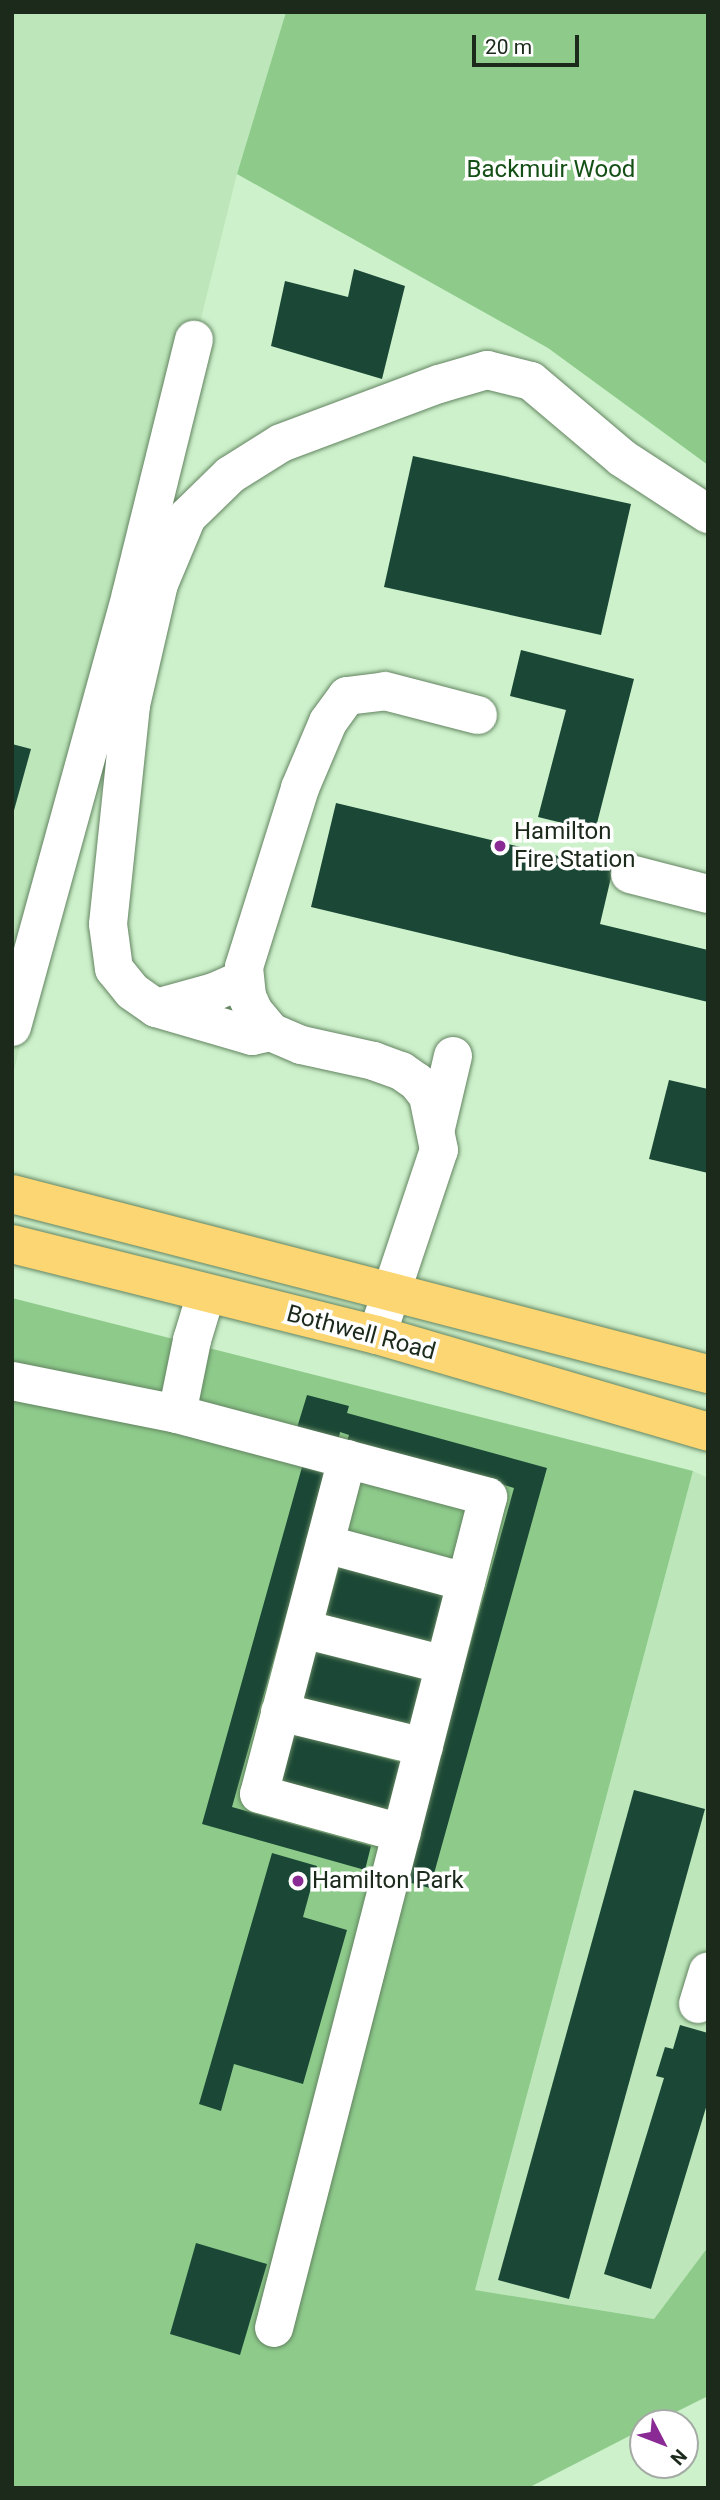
<!DOCTYPE html>
<style>
body{margin:0}
#map{position:relative;width:720px;height:2500px;overflow:hidden;background:#cdf1cb;font-family:Roboto,sans-serif}
div>[style]{position:absolute}
[style*='--x']{left:calc(var(--x)*1px);top:calc(var(--y)*1px);width:calc(var(--w)*1px);rotate:calc(var(--a)*1deg)}
.built>*{inset:0;background:#bde7bb}
.green>*{inset:0;background:#8ecb8b}
.building>*{inset:0;background:#1b4836}
.roads{filter:drop-shadow(0 0 2px #638461) drop-shadow(0 0 2px #638461)}
.minor>*{height:38px;margin:-19px;padding:0 19px;transform-origin:19px;border-radius:19px;background:#fff}
.major>*{height:38px;margin:-19px;padding:0 19px;transform-origin:19px;border-radius:19px;background:#fcd672}
.dots>*{width:19px;height:19px;translate:-50% -50%;box-sizing:border-box;border:4px solid #fff;border-radius:50%}
span{translate:-50% -50%;white-space:nowrap;text-align:center;line-height:1.15;-webkit-text-stroke:7px #fff;paint-order:stroke}
.park-label{font-size:24px;color:#145016}
.poi-label{font-size:24px;color:#1c2a1c}
.left{translate:0 -50%;text-align:left}
.street-label{font-size:24px;color:#1c2a1c}
.frame{position:absolute;inset:0;border:14px solid #1c2a1c;pointer-events:none}
.north{position:absolute;left:629px;top:2409px;width:70px;height:70px;box-sizing:border-box;background:#fff;border:2px solid #a4aaa4;border-radius:50%;rotate:132deg;font-size:19px;font-weight:700;line-height:28px;text-align:center;color:#1c2a1c}
.north::after{content:'';display:block;margin:auto;width:24px;height:32px;background:#8a2b95;clip-path:polygon(50% 0,100% 100%,50% 72%,0 100%)}
.scale{position:absolute;left:472px;top:35px;width:107px;height:32px;box-sizing:border-box;border:4px solid #1c2a1c;border-top:0;padding-left:9px;font-size:21px;line-height:24px;white-space:nowrap;color:#1c2a1c;-webkit-text-stroke:5px #fff;paint-order:stroke}
</style>
<div id="map">
<div class="built">
<div style="clip-path:polygon(12px 12px,286px 12px,237px 174px,12px 1078px)"></div>
<div style="clip-path:polygon(693px 1471px,708px 1478px,708px 2247px,654px 2319px,475px 2290px)"></div>
</div>
<div class="green">
<div style="clip-path:polygon(286px 12px,708px 12px,708px 465px,548px 348px,237px 174px)"></div>
<div style="clip-path:polygon(12px 1298px,693px 1471px,475px 2290px,654px 2319px,708px 2247px,708px 2396px,654px 2423px,643px 2423px,643px 2429px,528px 2488px,12px 2488px)"></div>
</div>
<div class="building">
<div style="clip-path:polygon(354px 269px,405px 286px,382px 379px,271px 346px,285px 281px,348px 297px)"></div>
<div style="clip-path:polygon(413px 456px,631px 504px,601px 635px,384px 587px)"></div>
<div style="clip-path:polygon(521px 650px,634px 679px,595px 831px,538px 817px,566px 710px,510px 696px)"></div>
<div style="clip-path:polygon(12px 744px,31px 749px,13px 814px,12px 814px)"></div>
<div style="clip-path:polygon(336px 803px,613px 869px,600px 924px,708px 950px,708px 1002px,311px 907px)"></div>
<div style="clip-path:polygon(669px 1080px,708px 1089px,708px 1173px,649px 1159px)"></div>
<div style="clip-path:polygon(307px 1395px,349px 1406px,347px 1413px,547px 1468px,430px 1888px,404px 1881px,514px 1488px,347px 1441px,349px 1435px,340px 1432px,338px 1442px,296px 1431px)"></div>
<div style="clip-path:polygon(302px 1467px,326px 1474px,232px 1807px,371px 1846px,365px 1870px,202px 1824px)"></div>
<div style="clip-path:polygon(339px 1567px,447px 1596px,433px 1647px,325px 1618px)"></div>
<div style="clip-path:polygon(315px 1648px,422px 1678px,409px 1728px,301px 1699px)"></div>
<div style="clip-path:polygon(293px 1733px,400px 1762px,387px 1813px,279px 1784px)"></div>
<div style="clip-path:polygon(634px 1790px,705px 1809px,569px 2299px,498px 2280px)"></div>
<div style="clip-path:polygon(272px 1853px,317px 1866px,303px 1917px,347px 1930px,303px 2084px,234px 2064px,221px 2111px,199px 2104px)"></div>
<div style="clip-path:polygon(680px 2025px,708px 2033px,708px 2101px,651px 2289px,604px 2274px,664px 2078px,656px 2076px,665px 2047px,673px 2049px)"></div>
<div style="clip-path:polygon(196px 2243px,267px 2264px,240px 2355px,170px 2334px)"></div>
</div>
<div class="roads">
<div class="minor">
<div style="--x:630;--y:874;--w:81;--a:14.4"></div>
<div style="--x:156;--y:1008;--w:60;--a:-15.4"></div>
<div style="--x:214;--y:992;--w:32;--a:-24"></div>
<div style="--x:12;--y:1027;--w:449;--a:-74.6"></div>
<div style="--x:131;--y:594;--w:262;--a:-76.1"></div>
<div style="--x:271;--y:1032;--w:19;--a:168"></div>
<div style="--x:252;--y:1036;--w:100;--a:-163.7"></div>
<div style="--x:156;--y:1008;--w:29;--a:-145"></div>
<div style="--x:132;--y:991;--w:28;--a:-129"></div>
<div style="--x:114;--y:969;--w:45;--a:-97.6"></div>
<div style="--x:108;--y:924;--w:220;--a:-84"></div>
<div style="--x:131;--y:705;--w:124;--a:-77"></div>
<div style="--x:159;--y:584;--w:73;--a:-67.3"></div>
<div style="--x:187;--y:517;--w:60;--a:-44.3"></div>
<div style="--x:230;--y:475;--w:60;--a:-32.1"></div>
<div style="--x:281;--y:443;--w:169;--a:-20.5"></div>
<div style="--x:439;--y:384;--w:50;--a:-16.3"></div>
<div style="--x:487;--y:370;--w:45;--a:14"></div>
<div style="--x:531;--y:381;--w:119;--a:40.2"></div>
<div style="--x:622;--y:458;--w:103;--a:33.1"></div>
<div style="--x:436;--y:1128;--w:74;--a:-76.7"></div>
<div style="--x:377;--y:1335;--w:195;--a:-71.5"></div>
<div style="--x:439;--y:1150;--w:55;--a:-101.5"></div>
<div style="--x:428;--y:1096;--w:18;--a:-128"></div>
<div style="--x:417;--y:1082;--w:19;--a:-145"></div>
<div style="--x:401;--y:1071;--w:29;--a:-160"></div>
<div style="--x:374;--y:1061;--w:75;--a:-167.6"></div>
<div style="--x:301;--y:1045;--w:33;--a:-157"></div>
<div style="--x:271;--y:1032;--w:26;--a:-130"></div>
<div style="--x:254;--y:1012;--w:17;--a:-114"></div>
<div style="--x:247;--y:996;--w:29;--a:-96"></div>
<div style="--x:244;--y:967;--w:188;--a:-72.6"></div>
<div style="--x:300;--y:788;--w:72;--a:-67"></div>
<div style="--x:328;--y:722;--w:32;--a:-54"></div>
<div style="--x:347;--y:696;--w:38;--a:-7"></div>
<div style="--x:385;--y:691;--w:96;--a:14.5"></div>
<div style="--x:12;--y:1381;--w:168;--a:11.3"></div>
<div style="--x:177;--y:1414;--w:76;--a:-78.5"></div>
<div style="--x:192;--y:1340;--w:48;--a:-73.1"></div>
<div style="--x:177;--y:1414;--w:322;--a:14.9"></div>
<div style="--x:488;--y:1497;--w:858;--a:104.44"></div>
<div style="--x:347;--y:1459;--w:346;--a:104.7"></div>
<div style="--x:259;--y:1794;--w:148;--a:15.3"></div>
<div style="--x:325;--y:1544;--w:146;--a:15.1"></div>
<div style="--x:303;--y:1629;--w:146;--a:14.2"></div>
<div style="--x:280;--y:1712;--w:148;--a:13.7"></div>
<div style="--x:698;--y:2004;--w:34;--a:-73"></div>
</div>
<div class="major">
<div style="--x:12;--y:1194;--w:719;--a:14.5"></div>
<div style="--x:12;--y:1244;--w:376;--a:14"></div>
<div style="--x:377;--y:1335;--w:345;--a:16.3"></div>
</div>
</div>
<div class="dots">
<div style="left:500px;top:846px;background:#8a2b95"></div>
<div style="left:298px;top:1881px;background:#8a2b95"></div>
</div>
<div class="park-label">
<span style="left:551px;top:170px">Backmuir Wood</span>
</div>
<div class="poi-label">
<span class="left" style="left:514px;top:846px">Hamilton<br>Fire Station</span>
<span class="left" style="left:312px;top:1881px">Hamilton Park</span>
</div>
<div class="street-label">
<span style="left:361px;top:1333px;rotate:15deg">Bothwell Road</span>
</div>
<div class="frame"></div>
<div class="north">N</div>
<div class="scale">20 m</div>
</div>
